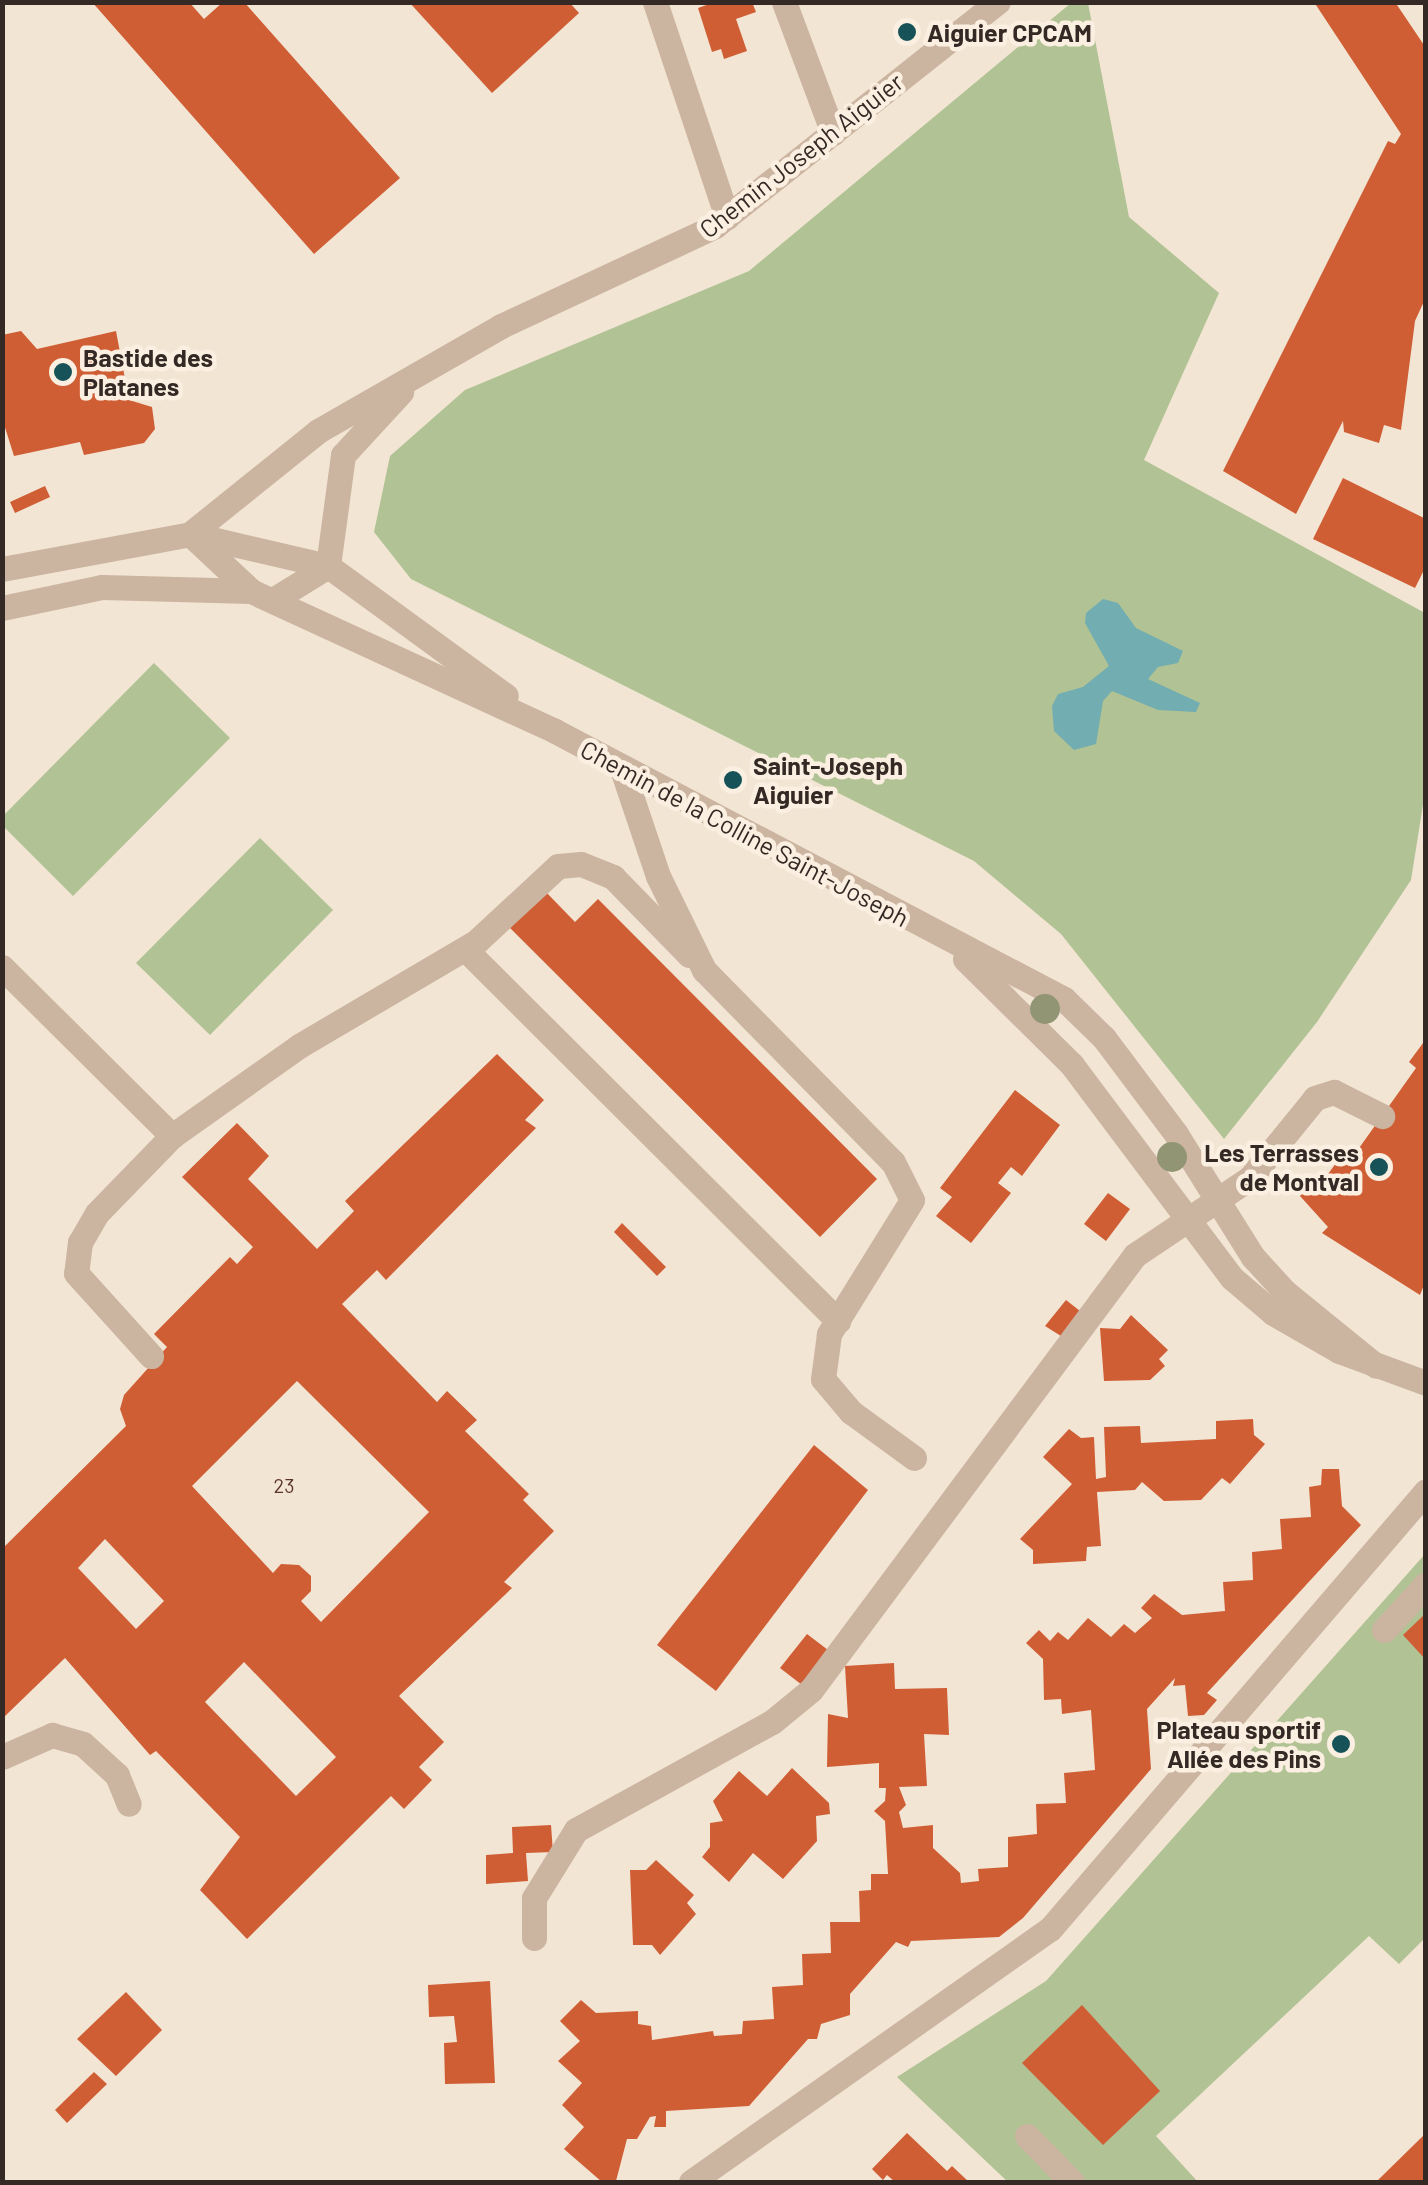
<!DOCTYPE html>
<meta charset="utf-8">
<style>
body{margin:0}
#map{position:relative;width:1428px;height:2185px;overflow:hidden;background:#f2e5d4;font-family:Barlow,sans-serif}
div>[style]{position:absolute}
[style*='--x']{left:calc(var(--x)*1px);top:calc(var(--y)*1px);width:calc(var(--w)*1px);rotate:calc(var(--a)*1deg)}
.green>*{inset:0;background:#b1c294}
.water>*{inset:0;background:#71adb1}
.building>*{inset:0;background:#d05e35}
.service>*{height:25px;margin:-12.5px;padding:0 12.5px;transform-origin:12.5px;border-radius:12.5px;background:#cbb4a0}
.minor>*{height:25px;margin:-12.5px;padding:0 12.5px;transform-origin:12.5px;border-radius:12.5px;background:#cbb4a0}
.tertiary>*{height:25px;margin:-12.5px;padding:0 12.5px;transform-origin:12.5px;border-radius:12.5px;background:#cbb4a0}
.trees>*{width:30px;height:30px;margin:-15px;border-radius:50%;background:#919574}
.dots>*{width:28px;height:28px;translate:-50% -50%;box-sizing:border-box;border:5px solid #faefe0;border-radius:50%}
span{translate:-50% -50%;white-space:nowrap;text-align:center;line-height:1.15;-webkit-text-stroke:9px #faefe0;paint-order:stroke}
.number-label{font-size:20px;color:#5b3628}
.number-label span{-webkit-text-stroke-width:0}
.poi-label{font-size:25px;color:#342924;font-weight:700}
.left{translate:0 -50%;text-align:left}
.right{translate:-100% -50%;text-align:right}
.street-label{font-size:25px;color:#342924}
.frame{position:absolute;inset:0;border:5px solid #342924;pointer-events:none}
</style>
<div id="map">
<div class="green">
<div style="clip-path:polygon(1071px 3px,1088px 3px,1129px 217px,1219px 293px,1144px 460px,1425px 613px,1425px 792px,1411px 880px,1317px 1022px,1224px 1139px,1061px 934px,974px 861px,411px 579px,374px 532px,390px 456px,465px 390px,749px 271px)"></div>
<div style="clip-path:polygon(154px 663px,230px 738px,73px 896px,3px 826px,3px 816px)"></div>
<div style="clip-path:polygon(260px 838px,333px 910px,210px 1035px,136px 963px)"></div>
<div style="clip-path:polygon(1425px 1554px,1425px 1938px,1399px 1964px,1369px 1936px,1156px 2136px,1198px 2182px,1008px 2182px,897px 2077px,1046px 1981px)"></div>
</div>
<div class="water">
<div style="clip-path:polygon(1103px 599px,1118px 603px,1136px 628px,1183px 651px,1178px 663px,1158px 667px,1148px 679px,1200px 703px,1196px 712px,1158px 710px,1112px 691px,1103px 701px,1096px 744px,1074px 750px,1054px 731px,1052px 706px,1058px 694px,1083px 687px,1109px 666px,1085px 623px,1086px 613px)"></div>
</div>
<div class="building">
<div style="clip-path:polygon(92px 2px,189px 2px,204px 19px,223px 2px,244px 2px,400px 178px,314px 254px)"></div>
<div style="clip-path:polygon(409px 2px,569px 2px,579px 13px,492px 93px)"></div>
<div style="clip-path:polygon(715px 2px,752px 2px,756px 12px,736px 19px,747px 51px,724px 59px,721px 49px,712px 52px,698px 8px)"></div>
<div style="clip-path:polygon(1314px 2px,1395px 2px,1426px 48px,1426px 297px,1415px 321px,1401px 430px,1384px 425px,1379px 443px,1344px 432px,1343px 421px,1296px 514px,1223px 471px,1388px 141px,1395px 144px,1401px 134px)"></div>
<div style="clip-path:polygon(21px 331px,37px 349px,116px 331px,129px 400px,152px 407px,155px 429px,144px 443px,84px 455px,80px 442px,14px 456px,2px 418px,2px 335px)"></div>
<div style="clip-path:polygon(1343px 478px,1426px 519px,1426px 566px,1415px 588px,1313px 539px)"></div>
<div style="clip-path:polygon(45px 486px,50px 497px,15px 513px,10px 502px)"></div>
<div style="clip-path:polygon(545px 891px,575px 922px,598px 899px,877px 1179px,820px 1237px,510px 928px)"></div>
<div style="clip-path:polygon(1426px 1039px,1426px 1280px,1420px 1295px,1322px 1233px,1328px 1227px,1300px 1196px,1314px 1175px,1323px 1181px,1344px 1152px,1352px 1158px,1416px 1068px,1409px 1062px)"></div>
<div style="clip-path:polygon(evenodd,497px 1054px,544px 1100px,525px 1120px,536px 1128px,386px 1280px,377px 1270px,342px 1304px,437px 1402px,447px 1391px,477px 1420px,465px 1431px,529px 1494px,523px 1500px,554px 1531px,504px 1582px,512px 1588px,399px 1696px,444px 1742px,419px 1767px,432px 1780px,404px 1809px,391px 1796px,247px 1939px,200px 1890px,240px 1837px,156px 1751px,150px 1755px,65px 1658px,2px 1719px,2px 1549px,126px 1426px,120px 1409px,124px 1395px,167px 1347px,154px 1334px,230px 1257px,237px 1264px,253px 1247px,182px 1177px,237px 1123px,269px 1156px,248px 1179px,317px 1249px,354px 1211px,345px 1201px,497px 1054px,297px 1381px,429px 1512px,321px 1622px,301px 1601px,311px 1591px,311px 1576px,299px 1565px,281px 1564px,273px 1573px,192px 1486px,297px 1381px,497px 1054px,105px 1539px,164px 1601px,136px 1629px,78px 1568px,105px 1539px,497px 1054px,244px 1662px,336px 1757px,296px 1796px,205px 1702px,244px 1662px)"></div>
<div style="clip-path:polygon(1015px 1090px,1060px 1125px,1022px 1176px,1011px 1167px,998px 1183px,1011px 1193px,971px 1243px,936px 1216px,952px 1197px,940px 1188px)"></div>
<div style="clip-path:polygon(1108px 1193px,1130px 1209px,1106px 1241px,1084px 1224px)"></div>
<div style="clip-path:polygon(622px 1223px,666px 1267px,657px 1276px,614px 1232px)"></div>
<div style="clip-path:polygon(1066px 1300px,1080px 1311px,1061px 1336px,1045px 1326px)"></div>
<div style="clip-path:polygon(1131px 1315px,1168px 1350px,1159px 1359px,1165px 1366px,1150px 1380px,1104px 1381px,1100px 1328px,1120px 1329px)"></div>
<div style="clip-path:polygon(1253px 1419px,1254px 1435px,1265px 1444px,1230px 1484px,1222px 1478px,1201px 1500px,1164px 1501px,1142px 1482px,1135px 1490px,1097px 1492px,1101px 1546px,1087px 1547px,1086px 1561px,1033px 1564px,1033px 1550px,1020px 1539px,1072px 1484px,1043px 1457px,1069px 1429px,1081px 1438px,1094px 1437px,1096px 1479px,1106px 1477px,1104px 1427px,1140px 1426px,1141px 1443px,1216px 1439px,1216px 1421px)"></div>
<div style="clip-path:polygon(814px 1445px,868px 1490px,716px 1691px,657px 1645px)"></div>
<div style="clip-path:polygon(1322px 1469px,1339px 1469px,1342px 1506px,1361px 1525px,1207px 1693px,1217px 1700px,1204px 1715px,1188px 1716px,1185px 1685px,1173px 1686px,1175px 1678px,1147px 1709px,1151px 1769px,1023px 1918px,999px 1937px,911px 1941px,908px 1947px,896px 1942px,850px 1994px,850px 2015px,821px 2024px,817px 2039px,808px 2039px,749px 2106px,666px 2111px,666px 2127px,654px 2127px,656px 2116px,650px 2117px,637px 2139px,627px 2139px,616px 2181px,602px 2182px,564px 2149px,584px 2127px,562px 2105px,582px 2083px,558px 2061px,580px 2041px,560px 2021px,581px 2000px,596px 2013px,638px 2011px,638px 2024px,651px 2026px,652px 2040px,713px 2031px,714px 2036px,742px 2034px,743px 2021px,774px 2019px,772px 1987px,803px 1985px,802px 1954px,831px 1953px,830px 1922px,860px 1922px,859px 1891px,871px 1890px,871px 1874px,888px 1874px,885px 1821px,874px 1811px,885px 1801px,886px 1788px,879px 1788px,879px 1763px,827px 1767px,828px 1714px,848px 1718px,845px 1666px,894px 1663px,895px 1689px,947px 1688px,949px 1735px,924px 1734px,927px 1786px,899px 1787px,906px 1805px,899px 1812px,903px 1828px,933px 1825px,933px 1848px,960px 1873px,961px 1883px,979px 1881px,978px 1869px,1008px 1867px,1008px 1837px,1037px 1834px,1036px 1804px,1066px 1803px,1064px 1773px,1095px 1770px,1091px 1710px,1062px 1714px,1061px 1699px,1044px 1700px,1043px 1659px,1026px 1643px,1039px 1630px,1050px 1641px,1058px 1632px,1068px 1640px,1088px 1618px,1111px 1637px,1124px 1624px,1135px 1633px,1152px 1618px,1141px 1608px,1154px 1594px,1182px 1615px,1225px 1611px,1223px 1582px,1253px 1580px,1252px 1552px,1282px 1549px,1280px 1519px,1311px 1517px,1309px 1487px,1321px 1485px)"></div>
<div style="clip-path:polygon(1426px 1613px,1426px 1660px,1403px 1635px)"></div>
<div style="clip-path:polygon(807px 1634px,828px 1650px,802px 1685px,780px 1668px)"></div>
<div style="clip-path:polygon(792px 1768px,829px 1803px,830px 1814px,816px 1816px,817px 1841px,783px 1879px,753px 1853px,729px 1882px,702px 1857px,710px 1847px,710px 1823px,723px 1821px,713px 1801px,739px 1771px,767px 1796px)"></div>
<div style="clip-path:polygon(551px 1825px,553px 1852px,526px 1853px,528px 1881px,486px 1884px,486px 1855px,513px 1853px,512px 1827px)"></div>
<div style="clip-path:polygon(656px 1860px,694px 1895px,687px 1903px,696px 1914px,660px 1955px,652px 1945px,633px 1945px,630px 1870px,646px 1870px)"></div>
<div style="clip-path:polygon(490px 1981px,495px 2083px,445px 2084px,444px 2043px,457px 2042px,454px 2016px,429px 2017px,428px 1985px)"></div>
<div style="clip-path:polygon(126px 1992px,162px 2030px,116px 2076px,77px 2039px)"></div>
<div style="clip-path:polygon(1082px 2005px,1160px 2091px,1103px 2145px,1022px 2063px)"></div>
<div style="clip-path:polygon(94px 2072px,107px 2084px,67px 2123px,55px 2110px)"></div>
<div style="clip-path:polygon(907px 2133px,947px 2171px,952px 2166px,969px 2182px,895px 2182px,887px 2175px,883px 2180px,872px 2169px)"></div>
<div style="clip-path:polygon(1426px 2133px,1426px 2182px,1376px 2182px)"></div>
</div>
<div class="service">
<div style="--x:655;--y:2;--w:227;--a:71.5"></div>
<div style="--x:784;--y:2;--w:140;--a:69.5"></div>
<div style="--x:621;--y:766;--w:116;--a:71.4"></div>
<div style="--x:658;--y:876;--w:105;--a:63.9"></div>
<div style="--x:704;--y:970;--w:269;--a:45.5"></div>
<div style="--x:893;--y:1162;--w:42;--a:63.4"></div>
<div style="--x:912;--y:1200;--w:158;--a:121.8"></div>
<div style="--x:829;--y:1334;--w:45;--a:97.6"></div>
<div style="--x:823;--y:1379;--w:43;--a:49.7"></div>
<div style="--x:851;--y:1412;--w:78;--a:36.1"></div>
<div style="--x:465;--y:949;--w:527;--a:44.92"></div>
<div style="--x:2;--y:967;--w:240;--a:44.8"></div>
<div style="--x:172;--y:1136;--w:107;--a:134.2"></div>
<div style="--x:97;--y:1213;--w:34;--a:120"></div>
<div style="--x:80;--y:1242;--w:31;--a:97"></div>
<div style="--x:76;--y:1273;--w:112;--a:47.9"></div>
<div style="--x:172;--y:1136;--w:156;--a:-35.3"></div>
<div style="--x:299;--y:1046;--w:207;--a:-30.5"></div>
<div style="--x:477;--y:941;--w:110;--a:-42.8"></div>
<div style="--x:558;--y:866;--w:23;--a:-5"></div>
<div style="--x:581;--y:864;--w:35;--a:22"></div>
<div style="--x:613;--y:877;--w:109;--a:45.7"></div>
<div style="--x:1384;--y:1630;--w:62;--a:-47.6"></div>
<div style="--x:2;--y:1757;--w:55;--a:-23.7"></div>
<div style="--x:52;--y:1735;--w:32;--a:16"></div>
<div style="--x:83;--y:1744;--w:46;--a:42.4"></div>
<div style="--x:117;--y:1775;--w:31;--a:68"></div>
<div style="--x:534;--y:1938;--w:40;--a:-90"></div>
<div style="--x:534;--y:1898;--w:80;--a:-58.3"></div>
<div style="--x:576;--y:1830;--w:224;--a:-28.9"></div>
<div style="--x:772;--y:1722;--w:50;--a:-39.4"></div>
<div style="--x:811;--y:1690;--w:542;--a:-53.32"></div>
<div style="--x:1135;--y:1255;--w:138;--a:-33.8"></div>
<div style="--x:1250;--y:1178;--w:103;--a:-50.9"></div>
<div style="--x:1315;--y:1098;--w:20;--a:-18"></div>
<div style="--x:1334;--y:1092;--w:54;--a:26.6"></div>
<div style="--x:1027;--y:2136;--w:64;--a:45.6"></div>
<div style="--x:691;--y:2182;--w:439;--a:-35.2"></div>
<div style="--x:1050;--y:1929;--w:577;--a:-49.36"></div>
</div>
<div class="minor">
<div style="--x:251;--y:591;--w:83;--a:-136.9"></div>
<div style="--x:190;--y:534;--w:164;--a:-38.8"></div>
<div style="--x:318;--y:431;--w:211;--a:-29.8"></div>
<div style="--x:501;--y:326;--w:236;--a:-25"></div>
<div style="--x:715;--y:226;--w:361;--a:-38.4"></div>
<div style="--x:273;--y:600;--w:65;--a:-31.7"></div>
<div style="--x:328;--y:566;--w:112;--a:-82.3"></div>
<div style="--x:343;--y:455;--w:86;--a:-47.4"></div>
</div>
<div class="tertiary">
<div style="--x:2;--y:569;--w:191;--a:-10.5"></div>
<div style="--x:190;--y:534;--w:142;--a:13.1"></div>
<div style="--x:328;--y:566;--w:220;--a:36.1"></div>
<div style="--x:2;--y:608;--w:102;--a:-11.9"></div>
<div style="--x:102;--y:587;--w:149;--a:1.5"></div>
<div style="--x:251;--y:591;--w:335;--a:24.7"></div>
<div style="--x:555;--y:731;--w:575;--a:27.77"></div>
<div style="--x:1064;--y:999;--w:56;--a:44.3"></div>
<div style="--x:1104;--y:1038;--w:120;--a:53.1"></div>
<div style="--x:1176;--y:1134;--w:145;--a:58"></div>
<div style="--x:1253;--y:1257;--w:47;--a:47.6"></div>
<div style="--x:1285;--y:1292;--w:117;--a:39.1"></div>
<div style="--x:965;--y:959;--w:151;--a:44.7"></div>
<div style="--x:1072;--y:1065;--w:266;--a:53.1"></div>
<div style="--x:1232;--y:1278;--w:54;--a:40.5"></div>
<div style="--x:1273;--y:1313;--w:76;--a:29.9"></div>
<div style="--x:1339;--y:1351;--w:93;--a:20.2"></div>
</div>
<div class="trees">
<div style="left:1045px;top:1009px"></div>
<div style="left:1172px;top:1157px"></div>
</div>
<div class="dots">
<div style="left:907px;top:32px;background:#175258"></div>
<div style="left:63px;top:372px;background:#175258"></div>
<div style="left:733px;top:780px;background:#175258"></div>
<div style="left:1379px;top:1167px;background:#175258"></div>
<div style="left:1341px;top:1744px;background:#175258"></div>
</div>
<div class="number-label">
<span style="left:284px;top:1485px">23</span>
</div>
<div class="poi-label">
<span class="left" style="left:927px;top:32px">Aiguier CPCAM</span>
<span class="left" style="left:83px;top:372px">Bastide des<br>Platanes</span>
<span class="left" style="left:753px;top:780px">Saint-Joseph<br>Aiguier</span>
<span class="right" style="left:1359px;top:1167px">Les Terrasses<br>de Montval</span>
<span class="right" style="left:1321px;top:1744px">Plateau sportif<br>Allée des Pins</span>
</div>
<div class="street-label">
<span style="left:801px;top:155px;rotate:-38deg">Chemin Joseph Aiguier</span>
<span style="left:745px;top:833px;rotate:28deg">Chemin de la Colline Saint-Joseph</span>
</div>
<div class="frame"></div>
</div>
